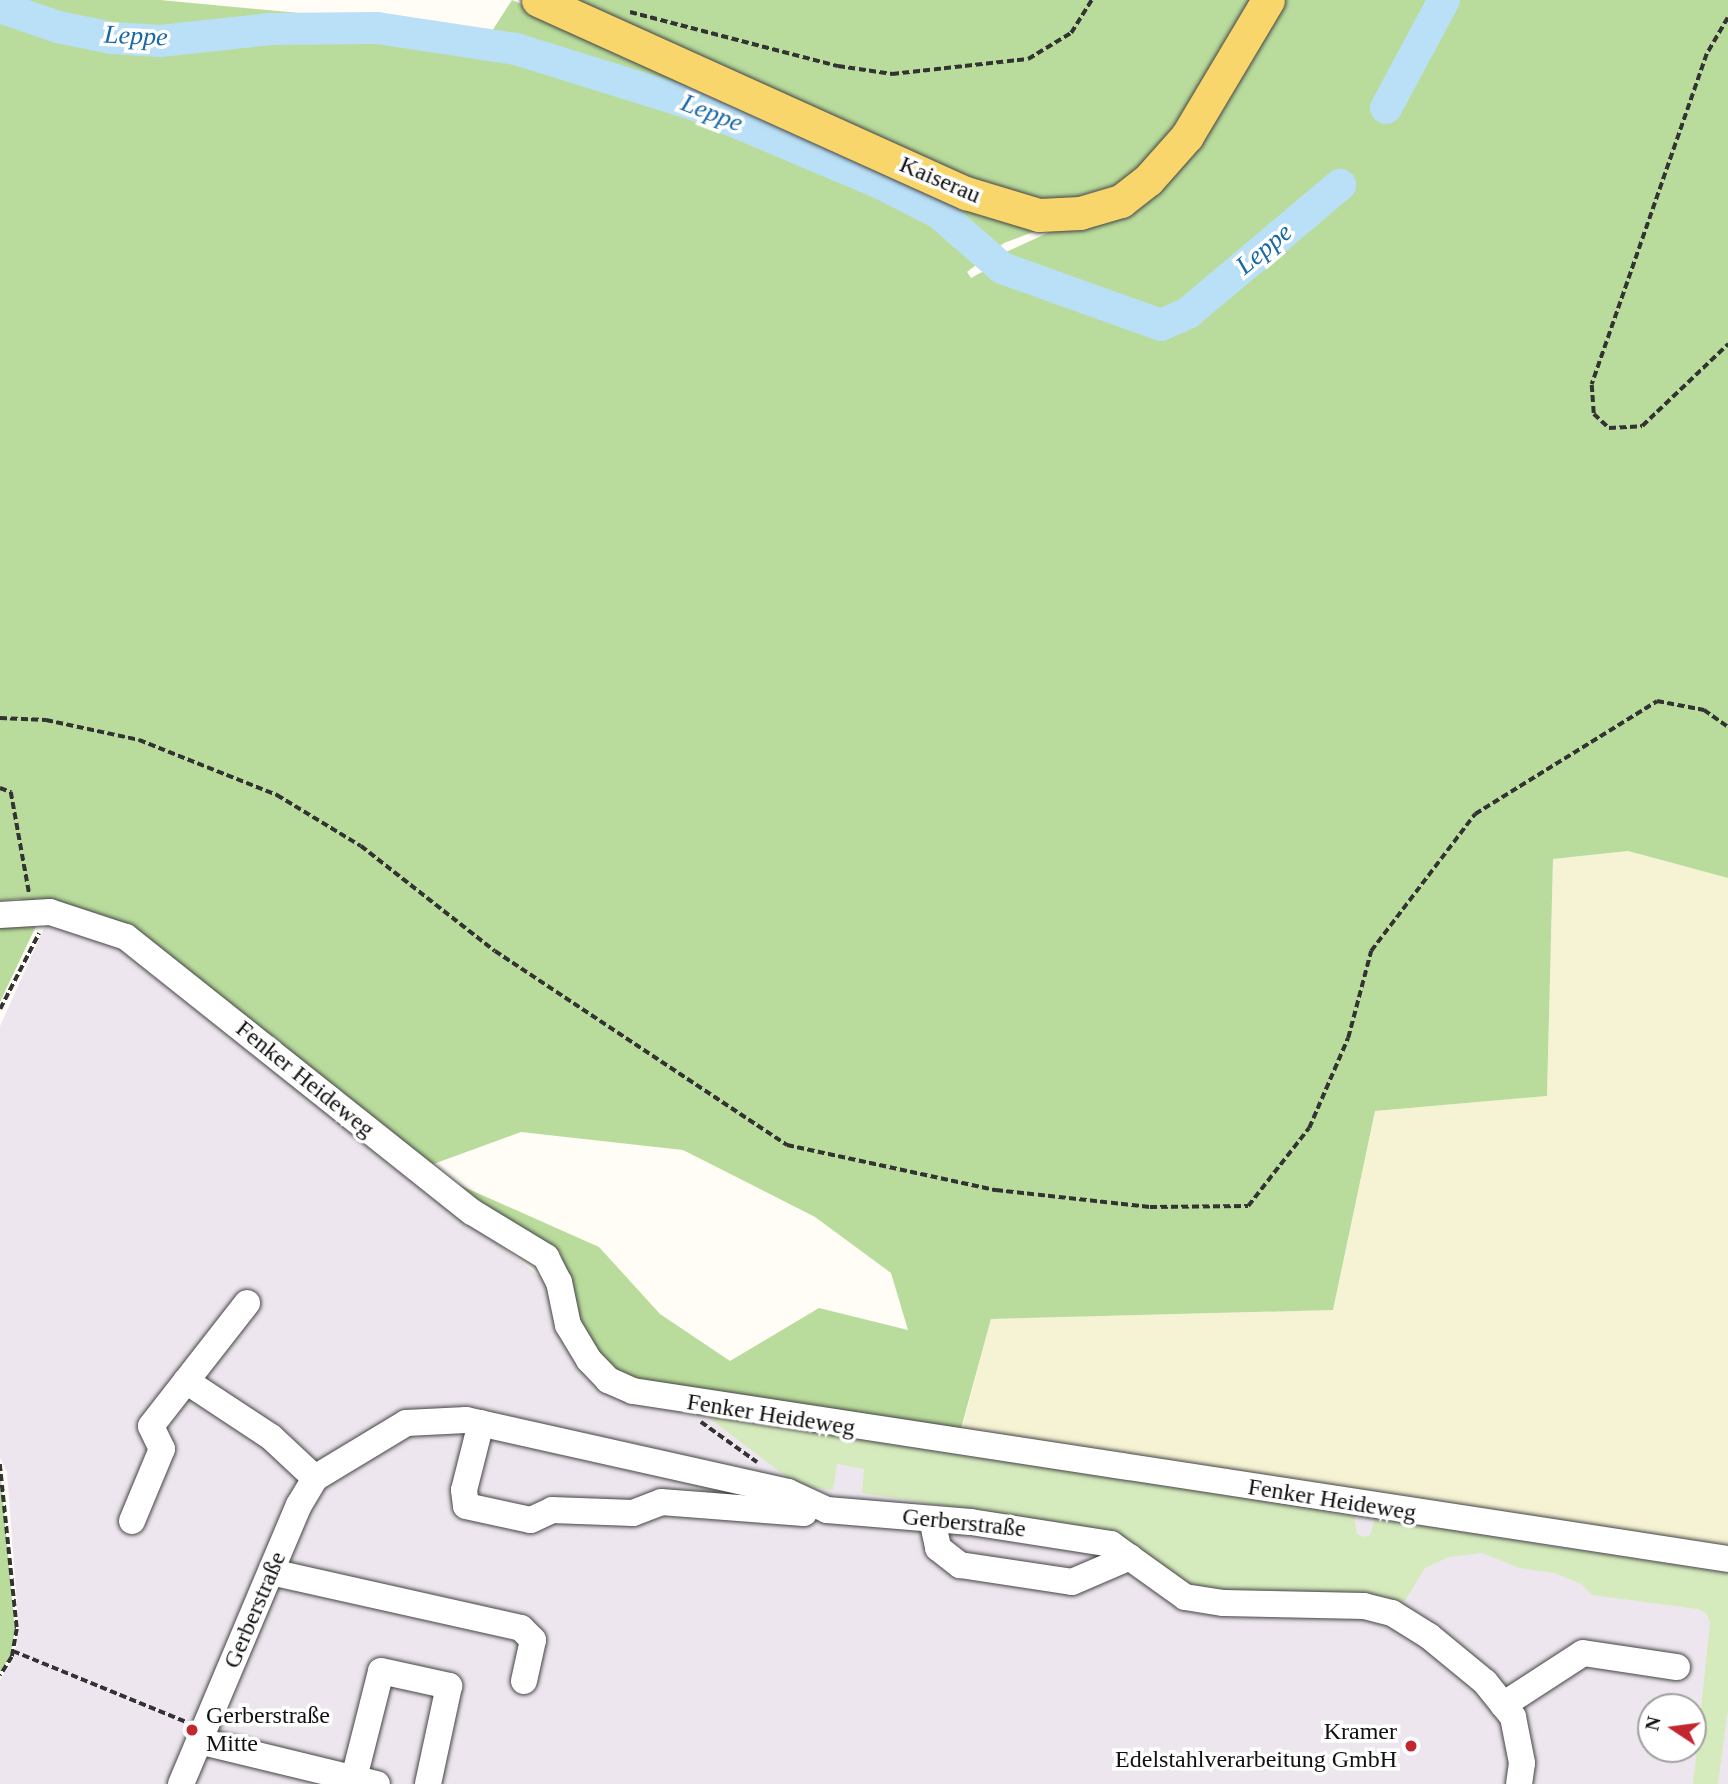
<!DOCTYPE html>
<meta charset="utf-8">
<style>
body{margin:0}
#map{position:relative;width:1728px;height:1784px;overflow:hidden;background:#fffdf5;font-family:Georgia,serif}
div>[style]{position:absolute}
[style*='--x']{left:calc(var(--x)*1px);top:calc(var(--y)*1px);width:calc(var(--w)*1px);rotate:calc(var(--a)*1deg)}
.industrial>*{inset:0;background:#eee6ef}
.farmland>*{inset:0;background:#f6f3d4}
.green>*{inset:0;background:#d5ebbd}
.forest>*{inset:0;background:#b9dc9c}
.river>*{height:32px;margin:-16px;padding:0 16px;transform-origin:16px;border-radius:16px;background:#b9e0f7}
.path>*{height:3.5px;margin-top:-1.75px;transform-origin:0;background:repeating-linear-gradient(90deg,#333 0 7px,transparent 0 10.5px)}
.roads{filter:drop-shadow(0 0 2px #444) drop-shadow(0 0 2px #444)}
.minor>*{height:26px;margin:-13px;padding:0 13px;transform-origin:13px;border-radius:13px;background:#fff}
.major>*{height:33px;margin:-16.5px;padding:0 16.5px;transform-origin:16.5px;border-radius:16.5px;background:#f9d66b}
.dots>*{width:19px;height:19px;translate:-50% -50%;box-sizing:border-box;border:4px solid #fff;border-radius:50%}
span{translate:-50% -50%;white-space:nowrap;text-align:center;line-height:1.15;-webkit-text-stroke:7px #fff;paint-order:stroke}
.street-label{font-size:24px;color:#111}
.poi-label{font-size:24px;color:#111}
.left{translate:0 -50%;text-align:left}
.right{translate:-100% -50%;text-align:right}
.water-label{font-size:26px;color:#1768a6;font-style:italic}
.north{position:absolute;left:1637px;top:1693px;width:70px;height:70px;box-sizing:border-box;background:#fff;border:2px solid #a0a0a0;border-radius:50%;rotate:283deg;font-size:19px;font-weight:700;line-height:28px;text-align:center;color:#111}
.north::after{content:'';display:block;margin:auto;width:24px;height:32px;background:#c4262e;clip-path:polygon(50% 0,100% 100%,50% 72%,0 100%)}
</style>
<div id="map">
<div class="industrial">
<div style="clip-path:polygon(evenodd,50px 915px,126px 941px,258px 1055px,548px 1283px,560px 1334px,603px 1393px,674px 1407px,1728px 1567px,1728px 1784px,0 1784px,0 1680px,14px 1658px,19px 1630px,7px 1472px,0 1458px,0 1026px,50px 915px,1651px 1707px,1693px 1707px,1693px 1749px,1651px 1749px,1651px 1707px)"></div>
</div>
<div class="farmland">
<div style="clip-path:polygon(1628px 851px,1728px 878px,1728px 1553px,960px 1436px,991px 1319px,1333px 1310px,1375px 1111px,1547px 1096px,1553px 859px)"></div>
</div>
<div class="green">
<div style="clip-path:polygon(704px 1414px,1187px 1485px,1354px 1515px,1357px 1534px,1365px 1537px,1370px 1535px,1375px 1518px,1728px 1573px,1728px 1709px,1718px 1784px,1693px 1784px,1710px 1623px,1706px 1613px,1698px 1609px,1592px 1595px,1581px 1584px,1555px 1573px,1519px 1568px,1482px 1553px,1449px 1557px,1425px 1568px,1404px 1602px,1201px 1588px,1012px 1516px,862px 1493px,864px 1469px,837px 1464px,833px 1490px,797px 1485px)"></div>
</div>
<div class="forest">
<div style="clip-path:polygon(0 0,160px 0,492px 31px,512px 0,1041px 229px,1004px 243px,967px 272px,971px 278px,995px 265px,1006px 252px,1056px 229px,1090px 225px,1281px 0,1728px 0,1728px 878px,1628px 851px,1553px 859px,1547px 1096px,1375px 1111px,1333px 1310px,991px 1319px,959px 1436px,622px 1378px,583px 1334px,560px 1252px,446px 1179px,599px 1247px,660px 1314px,730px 1361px,819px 1308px,908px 1330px,891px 1273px,815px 1217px,683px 1150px,521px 1132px,428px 1166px,130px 932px,19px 899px,0 901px)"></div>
<div style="clip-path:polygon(567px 0,1254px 0,1196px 97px,1140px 170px,1113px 186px,1067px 200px,1023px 199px,967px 183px)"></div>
<div style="clip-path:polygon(37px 924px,0 1002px,0 926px)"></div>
<div style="clip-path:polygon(0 1467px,15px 1631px,10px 1656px,0 1672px)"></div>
</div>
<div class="river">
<div style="--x:0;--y:7;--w:61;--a:19"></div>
<div style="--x:58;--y:27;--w:55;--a:11.5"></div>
<div style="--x:112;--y:38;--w:48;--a:3.6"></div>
<div style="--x:160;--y:41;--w:111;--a:-6.2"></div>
<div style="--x:270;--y:29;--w:107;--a:-0.5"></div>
<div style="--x:377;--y:28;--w:141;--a:8.6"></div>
<div style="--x:516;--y:49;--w:185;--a:17.3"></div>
<div style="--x:693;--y:104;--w:205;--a:22.9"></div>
<div style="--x:882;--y:184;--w:64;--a:27"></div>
<div style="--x:939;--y:213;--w:84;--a:41.1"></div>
<div style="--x:1002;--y:268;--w:169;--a:19.7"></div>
<div style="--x:1161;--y:325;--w:30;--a:-24"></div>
<div style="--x:1188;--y:313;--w:199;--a:-40.1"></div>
<div style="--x:1386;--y:108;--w:123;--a:-61.8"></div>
</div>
<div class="path">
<div style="--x:630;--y:12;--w:215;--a:14.6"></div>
<div style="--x:838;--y:66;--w:55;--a:8.4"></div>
<div style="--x:892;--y:74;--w:137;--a:-6.3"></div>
<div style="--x:1028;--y:59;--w:50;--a:-31.2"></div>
<div style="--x:1071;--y:33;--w:39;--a:-58"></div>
<div style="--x:1728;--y:18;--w:42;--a:120.3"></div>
<div style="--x:1707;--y:54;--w:350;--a:109.2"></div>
<div style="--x:1592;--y:385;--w:29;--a:86"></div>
<div style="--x:1594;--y:414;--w:21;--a:43"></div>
<div style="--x:1609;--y:428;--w:33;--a:-3"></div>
<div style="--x:1642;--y:426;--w:119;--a:-43.6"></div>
<div style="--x:0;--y:718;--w:46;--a:2.5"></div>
<div style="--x:46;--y:720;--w:95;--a:12.1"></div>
<div style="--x:139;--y:740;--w:149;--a:21.7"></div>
<div style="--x:277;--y:795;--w:98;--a:31.3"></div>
<div style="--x:361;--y:846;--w:170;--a:38.1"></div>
<div style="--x:495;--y:951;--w:351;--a:33.6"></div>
<div style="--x:787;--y:1145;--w:214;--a:12.2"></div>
<div style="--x:996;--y:1190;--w:155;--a:6.3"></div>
<div style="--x:1150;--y:1207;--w:98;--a:-0.6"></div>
<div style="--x:1248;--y:1206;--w:99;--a:-52"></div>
<div style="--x:1309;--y:1128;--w:98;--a:-66.6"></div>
<div style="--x:1348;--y:1038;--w:90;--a:-75.2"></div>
<div style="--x:1371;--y:951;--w:172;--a:-52.8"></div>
<div style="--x:1475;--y:814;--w:214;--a:-31.8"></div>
<div style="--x:1657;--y:701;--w:48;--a:10.8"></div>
<div style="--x:1704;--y:710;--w:29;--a:35"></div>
<div style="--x:0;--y:788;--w:12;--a:20"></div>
<div style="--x:11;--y:792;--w:102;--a:79.8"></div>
<div style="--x:0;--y:1009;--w:85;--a:-62.8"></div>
<div style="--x:701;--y:1422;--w:69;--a:35.5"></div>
<div style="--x:0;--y:1464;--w:166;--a:84.1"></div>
<div style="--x:17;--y:1629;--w:28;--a:100"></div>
<div style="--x:12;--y:1657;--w:22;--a:122"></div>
<div style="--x:13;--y:1651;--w:187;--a:22.3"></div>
</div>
<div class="roads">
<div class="minor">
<div style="--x:0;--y:915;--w:50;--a:-3.4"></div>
<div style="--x:50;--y:912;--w:80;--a:18.2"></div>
<div style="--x:126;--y:937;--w:442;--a:38.5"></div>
<div style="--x:472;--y:1212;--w:87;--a:31.3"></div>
<div style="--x:546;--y:1257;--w:28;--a:63"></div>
<div style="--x:559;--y:1282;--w:44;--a:78.2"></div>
<div style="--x:568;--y:1325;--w:41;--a:59"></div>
<div style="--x:589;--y:1360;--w:28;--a:46"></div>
<div style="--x:608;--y:1380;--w:27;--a:24"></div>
<div style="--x:633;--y:1391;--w:1108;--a:8.72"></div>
<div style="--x:186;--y:1381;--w:102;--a:33.4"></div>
<div style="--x:271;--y:1437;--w:60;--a:43"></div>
<div style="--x:481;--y:1423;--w:69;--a:104.2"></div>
<div style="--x:464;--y:1490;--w:16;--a:83"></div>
<div style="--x:466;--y:1506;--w:66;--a:12.2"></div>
<div style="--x:531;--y:1520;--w:23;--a:-25"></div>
<div style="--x:552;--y:1510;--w:81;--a:2.1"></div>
<div style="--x:633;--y:1513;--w:30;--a:-21"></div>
<div style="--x:661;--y:1502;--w:143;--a:4.4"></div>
<div style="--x:804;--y:1513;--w:12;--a:-70"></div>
<div style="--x:932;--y:1519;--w:30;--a:78"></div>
<div style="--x:938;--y:1548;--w:28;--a:38"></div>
<div style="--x:960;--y:1565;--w:113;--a:8.6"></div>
<div style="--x:1072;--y:1582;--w:63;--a:-23.3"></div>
<div style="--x:132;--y:1521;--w:78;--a:-67.4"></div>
<div style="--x:162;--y:1449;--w:25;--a:-116"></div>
<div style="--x:151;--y:1426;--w:156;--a:-52"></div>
<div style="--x:271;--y:1572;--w:256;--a:12.6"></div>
<div style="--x:521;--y:1628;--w:17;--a:45"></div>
<div style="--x:533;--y:1640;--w:42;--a:102.4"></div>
<div style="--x:1503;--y:1705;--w:95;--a:-33"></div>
<div style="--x:1583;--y:1653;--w:95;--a:8.5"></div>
<div style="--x:199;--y:1741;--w:183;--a:13.6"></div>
<div style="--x:354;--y:1778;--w:110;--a:-75.8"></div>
<div style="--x:381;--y:1671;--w:70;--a:12.4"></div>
<div style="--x:449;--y:1686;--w:100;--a:102.1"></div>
<div style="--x:181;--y:1784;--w:303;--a:-67.1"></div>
<div style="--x:299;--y:1505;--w:31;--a:-59"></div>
<div style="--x:315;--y:1478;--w:106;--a:-31.1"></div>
<div style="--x:406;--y:1423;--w:60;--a:-2.9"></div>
<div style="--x:466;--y:1420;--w:330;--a:12.6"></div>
<div style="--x:788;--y:1492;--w:43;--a:24.8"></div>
<div style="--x:827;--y:1510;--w:144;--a:4.8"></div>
<div style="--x:971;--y:1522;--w:142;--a:8.9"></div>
<div style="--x:1111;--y:1544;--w:91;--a:35.6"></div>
<div style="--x:1185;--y:1597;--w:39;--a:9"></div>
<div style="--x:1224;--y:1603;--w:140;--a:1.2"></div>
<div style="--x:1364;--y:1606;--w:29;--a:14"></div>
<div style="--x:1392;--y:1613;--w:44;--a:31.9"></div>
<div style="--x:1429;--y:1636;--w:72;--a:39.4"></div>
<div style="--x:1485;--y:1682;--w:45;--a:51.3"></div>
<div style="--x:1513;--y:1717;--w:47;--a:78.9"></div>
<div style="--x:1522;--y:1763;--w:21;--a:98"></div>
</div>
<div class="major">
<div style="--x:538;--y:0;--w:470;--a:24.3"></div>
<div style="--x:966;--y:193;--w:76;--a:16.8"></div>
<div style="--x:1039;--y:215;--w:41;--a:-2.8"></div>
<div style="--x:1080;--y:213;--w:43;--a:-16.3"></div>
<div style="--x:1121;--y:201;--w:34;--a:-38"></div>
<div style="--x:1148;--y:180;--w:59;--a:-48.4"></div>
<div style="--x:1187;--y:136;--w:158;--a:-59.2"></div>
</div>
</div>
<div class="dots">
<div style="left:192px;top:1730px;background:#c4262e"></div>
<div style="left:1411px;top:1746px;background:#c4262e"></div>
</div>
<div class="street-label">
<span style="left:940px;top:180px;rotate:23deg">Kaiserau</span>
<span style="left:305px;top:1079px;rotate:39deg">Fenker Heideweg</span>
<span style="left:771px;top:1415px;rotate:9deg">Fenker Heideweg</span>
<span style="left:1332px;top:1500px;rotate:9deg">Fenker Heideweg</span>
<span style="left:964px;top:1523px;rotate:6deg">Gerberstraße</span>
<span style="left:255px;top:1610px;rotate:-67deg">Gerberstraße</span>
</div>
<div class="poi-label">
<span class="left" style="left:206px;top:1730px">Gerberstraße<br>Mitte</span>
<span class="right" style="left:1397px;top:1746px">Kramer<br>Edelstahlverarbeitung GmbH</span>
</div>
<div class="water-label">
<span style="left:136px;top:36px;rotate:3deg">Leppe</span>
<span style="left:712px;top:113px;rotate:21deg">Leppe</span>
<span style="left:1264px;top:249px;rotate:-40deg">Leppe</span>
</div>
<div class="north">N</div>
</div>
